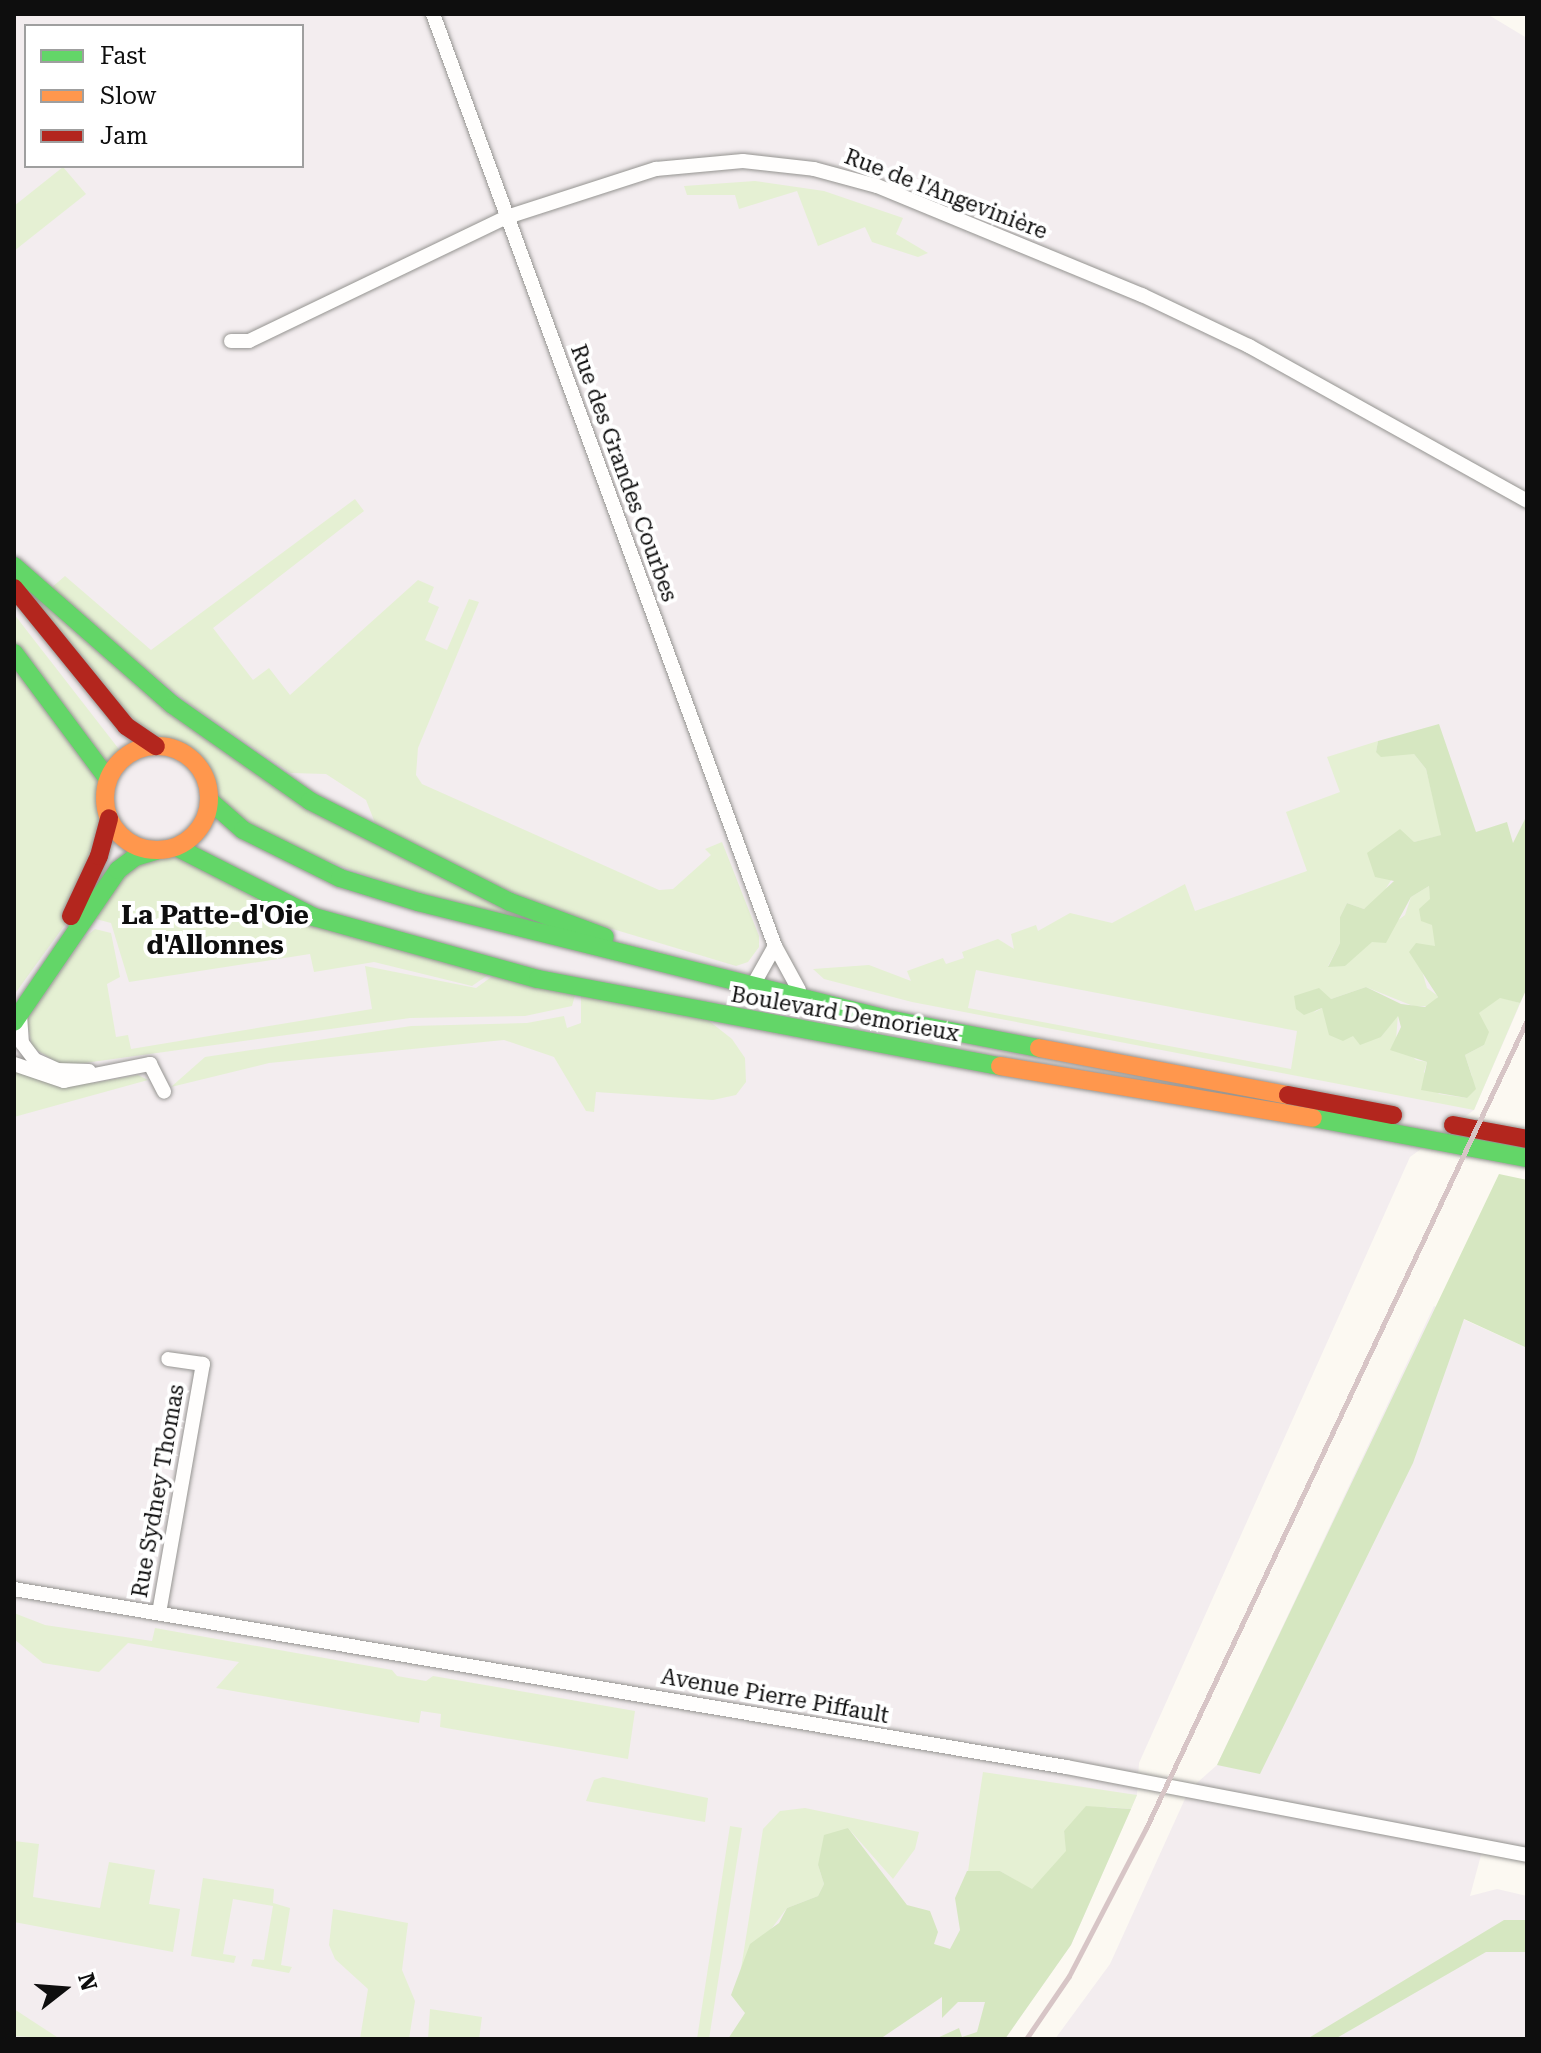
<!DOCTYPE html>
<meta charset="utf-8">
<style>
body{margin:0}
#map{position:relative;width:1541px;height:2053px;overflow:hidden;background:#fcf9f2;font-family:"Roboto Serif",serif}
div>[style]{position:absolute}
[style*='--x']{left:calc(var(--x)*1px);top:calc(var(--y)*1px);width:calc(var(--w)*1px);rotate:calc(var(--a)*1deg)}
.industrial>*{inset:0;background:#f3edef}
.green>*{inset:0;background:#e5f0d3}
.forest>*{inset:0;background:#d6e7c1}
.roads{filter:drop-shadow(0 0 2px #959491) drop-shadow(0 0 2px #959491)}
.street>*{height:14px;margin:-7px;padding:0 7px;transform-origin:7px;border-radius:7px;background:#fffefd}
.fast>*{height:18px;margin:-9px;padding:0 9px;transform-origin:9px;border-radius:9px;background:#63d668}
.slow>*{height:18px;margin:-9px;padding:0 9px;transform-origin:9px;border-radius:9px;background:#ff974d}
.slow>.ring{margin:-9px;padding:0;box-sizing:content-box;background:none;border:18px solid #ff974d;border-radius:50%}
.jam>*{height:18px;margin:-9px;padding:0 9px;transform-origin:9px;border-radius:9px;background:#b3261e}
.rail>*{height:5px;margin:-2.5px;padding:0 2.5px;transform-origin:2.5px;border-radius:2.5px;background:#d7c5c6}
span{translate:-50% -50%;white-space:nowrap;text-align:center;line-height:1.15;-webkit-text-stroke:8px #fff;paint-order:stroke}
.street-label{font-size:22px;color:#0e0e0e}
.quarter-label{font-size:26px;color:#0e0e0e;font-weight:700}
.frame{position:absolute;inset:0;border:16px solid #0e0e0e;pointer-events:none}
.legend{position:absolute;left:24px;top:24px;width:280px;height:144px;box-sizing:border-box;background:#fff;border:2px solid #9f9f9f;margin:0;padding:10px 14px;list-style:none;font-size:24px;color:#0e0e0e}
.legend li{display:flex;align-items:center;gap:16px;height:40px}
.legend b{width:40px;border:2px solid #9f9f9f}
.north{position:absolute;left:24px;top:1949px;width:80px;height:80px;-webkit-text-stroke:6px #fff;paint-order:stroke;rotate:73deg;font-size:22px;font-weight:700;line-height:32px;text-align:center;color:#0e0e0e}
.north::after{content:'';display:block;margin:auto;width:28px;height:36px;background:#0e0e0e;clip-path:polygon(50% 0,100% 100%,50% 72%,0 100%)}
</style>
<div id="map">
<div class="industrial">
<div style="clip-path:polygon(evenodd,14px 14px,1487px 14px,1527px 38px,1527px 988px,1474px 1110px,1410px 1157px,1139px 1763px,1137px 1795px,1071px 1945px,1005px 2039px,14px 2039px,14px 14px,26px 26px,302px 26px,302px 166px,26px 166px,26px 26px)"></div>
<div style="clip-path:polygon(1434px 1306px,1527px 1348px,1527px 1855px,1484px 1844px,1470px 1896px,1497px 1889px,1527px 1896px,1527px 2039px,1055px 2039px,1110px 1964px,1189px 1790px,1217px 1765px)"></div>
</div>
<div class="green">
<div style="clip-path:polygon(63px 167px,86px 194px,14px 251px,14px 206px)"></div>
<div style="clip-path:polygon(755px 181px,824px 191px,903px 218px,896px 234px,928px 253px,918px 257px,872px 242px,865px 227px,818px 246px,797px 191px,739px 209px,735px 195px,687px 195px,684px 186px)"></div>
<div style="clip-path:polygon(355px 499px,364px 511px,213px 628px,253px 680px,269px 668px,290px 695px,418px 580px,434px 587px,428px 602px,439px 607px,425px 640px,447px 650px,469px 599px,479px 602px,418px 748px,416px 775px,422px 784px,659px 890px,673px 889px,711px 855px,705px 849px,722px 842px,759px 936px,759px 947px,748px 962px,736px 966px,546px 909px,377px 828px,366px 800px,326px 774px,291px 773px,198px 710px,90px 626px,51px 588px,65px 576px,151px 650px)"></div>
<div style="clip-path:polygon(14px 588px,35px 589px,310px 801px,562px 924px,488px 920px,243px 830px,209px 789px,194px 761px,177px 750px,156px 746px)"></div>
<div style="clip-path:polygon(14px 614px,125px 757px,108px 779px,106px 809px,77px 908px,14px 995px)"></div>
<div style="clip-path:polygon(evenodd,1378px 741px,1376px 752px,1414px 754px,1426px 769px,1442px 835px,1414px 842px,1379px 900px,1364px 909px,1347px 903px,1340px 917px,1340px 943px,1328px 966px,1345px 966px,1350px 957px,1405px 915px,1411px 897px,1429px 886px,1436px 946px,1421px 948px,1420px 964px,1427px 988px,1438px 996px,1431px 1006px,1413px 1006px,1366px 987px,1331px 999px,1313px 1013px,1322px 1008px,1328px 1019px,1353px 1036px,1381px 1037px,1398px 1015px,1396px 1040px,1416px 1060px,1427px 1062px,1424px 1072px,1439px 1094px,1467px 1098px,1472px 1076px,1465px 1055px,1484px 1045px,1478px 1013px,1500px 997px,1520px 1003px,1474px 1110px,912px 1002px,824px 979px,813px 969px,869px 965px,911px 981px,907px 971px,943px 958px,946px 964px,964px 958px,962px 952px,998px 939px,1014px 949px,1011px 934px,1036px 925px,1038px 931px,1070px 913px,1112px 923px,1185px 884px,1195px 911px,1307px 871px,1286px 812px,1340px 792px,1327px 757px,1378px 741px,976px 970px,1297px 1031px,1291px 1069px,968px 1008px,976px 970px)"></div>
<div style="clip-path:polygon(166px 850px,314px 917px,491px 973px,472px 986px,374px 962px,314px 972px,310px 954px,129px 982px,111px 923px,96px 919px,118px 870px)"></div>
<div style="clip-path:polygon(95px 929px,111px 933px,120px 977px,107px 984px,116px 1037px,128px 1035px,131px 1049px,372px 1009px,365px 966px,476px 988px,497px 973px,576px 992px,572px 1006px,525px 1016px,410px 1018px,63px 1066px,32px 1047px,27px 1019px,84px 938px)"></div>
<div style="clip-path:polygon(581px 988px,699px 1013px,732px 1039px,745px 1058px,746px 1082px,736px 1095px,713px 1100px,596px 1092px,594px 1112px,586px 1111px,554px 1057px,504px 1040px,269px 1063px,171px 1087px,205px 1057px,411px 1026px,527px 1023px,564px 1016px,567px 1028px,581px 1023px)"></div>
<div style="clip-path:polygon(14px 1066px,86px 1078px,93px 1083px,138px 1075px,148px 1080px,14px 1117px)"></div>
<div style="clip-path:polygon(14px 1613px,45px 1625px,152px 1641px,155px 1628px,392px 1670px,397px 1676px,426px 1681px,433px 1676px,635px 1711px,628px 1759px,440px 1727px,441px 1714px,421px 1711px,419px 1723px,216px 1688px,239px 1662px,128px 1643px,99px 1672px,43px 1663px,14px 1639px)"></div>
<div style="clip-path:polygon(983px 1772px,1137px 1795px,1131px 1809px,1107px 1807px,1064px 1831px,1067px 1851px,1032px 1890px,1000px 1871px,968px 1871px)"></div>
<div style="clip-path:polygon(603px 1777px,708px 1798px,705px 1822px,586px 1801px,594px 1780px)"></div>
<div style="clip-path:polygon(805px 1808px,919px 1832px,915px 1849px,893px 1879px,848px 1828px,818px 1865px,824px 1884px,818px 1896px,787px 1908px,741px 1969px,763px 1829px,780px 1811px)"></div>
<div style="clip-path:polygon(730px 1826px,742px 1828px,709px 2039px,697px 2039px)"></div>
<div style="clip-path:polygon(14px 1841px,39px 1844px,33px 1897px,100px 1908px,109px 1862px,155px 1870px,149px 1904px,180px 1909px,173px 1952px,14px 1922px)"></div>
<div style="clip-path:polygon(203px 1878px,274px 1889px,273px 1903px,290px 1908px,281px 1965px,292px 1967px,289px 1973px,251px 1966px,253px 1959px,264px 1960px,273px 1906px,233px 1899px,223px 1954px,236px 1956px,234px 1963px,191px 1956px)"></div>
<div style="clip-path:polygon(333px 1909px,408px 1923px,402px 1970px,415px 2001px,409px 2039px,360px 2039px,368px 1989px,335px 1959px,329px 1945px)"></div>
<div style="clip-path:polygon(14px 2009px,60px 2039px,14px 2036px)"></div>
<div style="clip-path:polygon(430px 2009px,482px 2017px,479px 2039px,428px 2039px)"></div>
</div>
<div class="forest">
<div style="clip-path:polygon(1439px 724px,1476px 832px,1507px 822px,1513px 843px,1527px 815px,1527px 988px,1520px 1003px,1500px 998px,1479px 1013px,1489px 1032px,1484px 1045px,1465px 1055px,1476px 1089px,1467px 1098px,1421px 1090px,1427px 1062px,1390px 1050px,1401px 1027px,1398px 1016px,1381px 1037px,1360px 1045px,1353px 1036px,1343px 1041px,1329px 1035px,1322px 1008px,1304px 1015px,1296px 1009px,1294px 996px,1319px 988px,1331px 999px,1366px 987px,1401px 1004px,1425px 1007px,1438px 997px,1409px 952px,1416px 943px,1435px 946px,1432px 925px,1421px 921px,1419px 909px,1430px 899px,1429px 886px,1411px 897px,1386px 943px,1372px 942px,1345px 966px,1328px 967px,1340px 943px,1340px 917px,1347px 903px,1364px 909px,1394px 881px,1375px 877px,1367px 853px,1400px 829px,1414px 842px,1441px 835px,1426px 769px,1414px 754px,1381px 757px,1376px 752px,1378px 741px)"></div>
<div style="clip-path:polygon(1499px 1174px,1527px 1180px,1527px 1348px,1464px 1319px,1413px 1463px,1260px 1774px,1217px 1765px)"></div>
<div style="clip-path:polygon(1086px 1806px,1131px 1809px,1071px 1945px,1005px 2039px,935px 2039px,959px 2028px,962px 2037px,977px 2032px,985px 2002px,958px 2002px,942px 2018px,942px 1997px,880px 2039px,728px 2039px,745px 2013px,731px 1995px,750px 1944px,779px 1923px,787px 1908px,818px 1896px,824px 1884px,818px 1865px,824px 1835px,848px 1828px,907px 1905px,930px 1911px,938px 1932px,934px 1944px,950px 1949px,960px 1930px,955px 1898px,967px 1871px,1000px 1871px,1032px 1889px,1066px 1851px,1064px 1831px)"></div>
<div style="clip-path:polygon(1504px 1920px,1527px 1920px,1527px 1952px,1486px 1952px,1335px 2039px,1307px 2039px)"></div>
</div>
<div class="roads">
<div class="street">
<div style="--x:433;--y:14;--w:993;--a:69.85"></div>
<div style="--x:775;--y:946;--w:50;--a:61.4"></div>
<div style="--x:231;--y:341;--w:18;--a:0"></div>
<div style="--x:249;--y:341;--w:286;--a:-25.7"></div>
<div style="--x:507;--y:217;--w:157;--a:-17.9"></div>
<div style="--x:656;--y:169;--w:87;--a:-5.3"></div>
<div style="--x:743;--y:161;--w:71;--a:6.4"></div>
<div style="--x:814;--y:169;--w:65;--a:15.1"></div>
<div style="--x:877;--y:186;--w:287;--a:22.4"></div>
<div style="--x:1142;--y:295;--w:119;--a:25.5"></div>
<div style="--x:1249;--y:346;--w:318;--a:29.1"></div>
<div style="--x:752;--y:987;--w:47;--a:-60.7"></div>
<div style="--x:20;--y:1015;--w:28;--a:86"></div>
<div style="--x:22;--y:1043;--w:21;--a:53"></div>
<div style="--x:35;--y:1060;--w:24;--a:24"></div>
<div style="--x:57;--y:1070;--w:32;--a:2"></div>
<div style="--x:14;--y:1064;--w:53;--a:18.8"></div>
<div style="--x:64;--y:1081;--w:88;--a:-11.2"></div>
<div style="--x:150;--y:1064;--w:31;--a:63"></div>
<div style="--x:14;--y:1589;--w:1067;--a:9.6"></div>
<div style="--x:1066;--y:1767;--w:469;--a:10.8"></div>
<div style="--x:159;--y:1613;--w:253;--a:-80"></div>
<div style="--x:203;--y:1364;--w:35;--a:-172"></div>
</div>
<div class="fast">
<div style="--x:14;--y:566;--w:211;--a:41.2"></div>
<div style="--x:173;--y:705;--w:167;--a:35"></div>
<div style="--x:310;--y:801;--w:224;--a:26.8"></div>
<div style="--x:510;--y:902;--w:101;--a:20.2"></div>
<div style="--x:14;--y:653;--w:157;--a:53.3"></div>
<div style="--x:209;--y:800;--w:45;--a:41.4"></div>
<div style="--x:243;--y:830;--w:108;--a:26.3"></div>
<div style="--x:340;--y:878;--w:82;--a:17.1"></div>
<div style="--x:418;--y:902;--w:489;--a:14"></div>
<div style="--x:893;--y:1020;--w:149;--a:10.9"></div>
<div style="--x:176;--y:847;--w:155;--a:26.9"></div>
<div style="--x:314;--y:917;--w:232;--a:15.5"></div>
<div style="--x:538;--y:979;--w:470;--a:10.7"></div>
<div style="--x:14;--y:1022;--w:184;--a:-55.6"></div>
<div style="--x:118;--y:870;--w:21;--a:-37"></div>
<div style="--x:135;--y:857;--w:22;--a:-16"></div>
<div style="--x:1313;--y:1118;--w:218;--a:10.6"></div>
</div>
<div class="slow">
<div class="ring" style="left:105px;top:746px;width:86px;height:86px"></div>
<div style="--x:1039;--y:1048;--w:253;--a:10.7"></div>
<div style="--x:1000;--y:1066;--w:317;--a:9.4"></div>
</div>
<div class="jam">
<div style="--x:14;--y:588;--w:178;--a:50.9"></div>
<div style="--x:126;--y:726;--w:36;--a:34"></div>
<div style="--x:71;--y:916;--w:66;--a:-65"></div>
<div style="--x:99;--y:856;--w:39;--a:-75"></div>
<div style="--x:1288;--y:1095;--w:107;--a:10.8"></div>
<div style="--x:1453;--y:1125;--w:75;--a:10.7"></div>
</div>
</div>
<div class="rail">
<div style="--x:1026;--y:2039;--w:76;--a:-55.7"></div>
<div style="--x:1069;--y:1976;--w:167;--a:-62.5"></div>
<div style="--x:1146;--y:1828;--w:893;--a:-64.75"></div>
</div>
<div class="street-label">
<span style="left:946px;top:194px;rotate:21deg">Rue de l'Angevinière</span>
<span style="left:624px;top:473px;rotate:70deg">Rue des Grandes Courbes</span>
<span style="left:845px;top:1014px;rotate:10deg">Boulevard Demorieux</span>
<span style="left:158px;top:1491px;rotate:-80deg">Rue Sydney Thomas</span>
<span style="left:775px;top:1696px;rotate:10deg">Avenue Pierre Piffault</span>
</div>
<div class="quarter-label">
<span style="left:215px;top:931px">La Patte-d'Oie<br>d'Allonnes</span>
</div>
<div class="frame"></div>
<ul class="legend">
<li><b style="height:10px;background:#63d668"></b>Fast</li>
<li><b style="height:10px;background:#ff974d"></b>Slow</li>
<li><b style="height:10px;background:#b3261e"></b>Jam</li>
</ul>
<div class="north">N</div>
</div>
